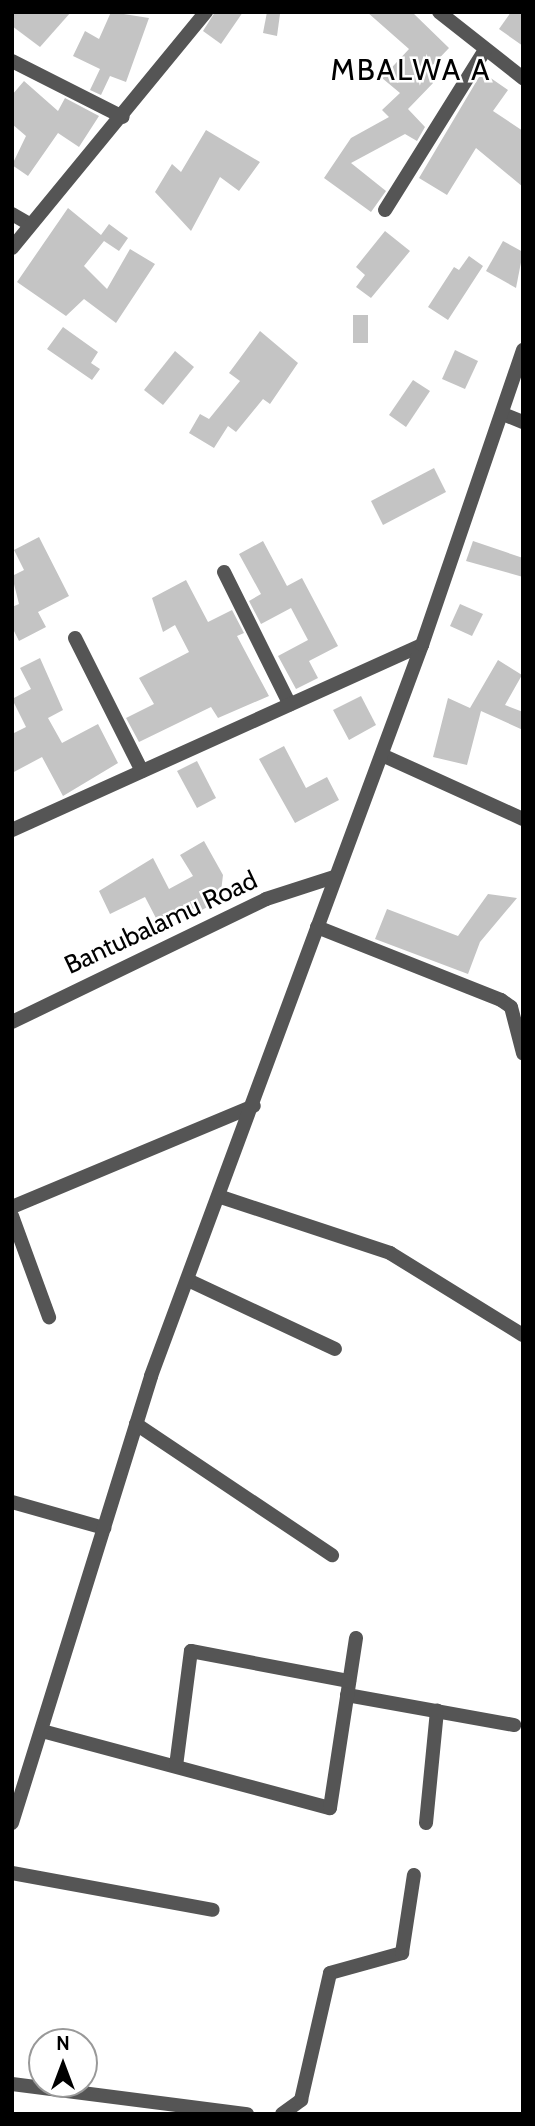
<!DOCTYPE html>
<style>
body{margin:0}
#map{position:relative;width:535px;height:2126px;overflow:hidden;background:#fff;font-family:Cabin,sans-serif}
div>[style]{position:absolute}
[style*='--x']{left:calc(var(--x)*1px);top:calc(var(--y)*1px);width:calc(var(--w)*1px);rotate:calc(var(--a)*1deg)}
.building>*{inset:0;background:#c4c4c4}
.minor>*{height:14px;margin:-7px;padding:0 7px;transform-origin:7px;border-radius:7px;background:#555}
span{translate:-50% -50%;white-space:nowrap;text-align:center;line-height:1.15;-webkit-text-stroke:5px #fff;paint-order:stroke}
.street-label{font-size:26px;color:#000}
.quarter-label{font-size:30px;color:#000;letter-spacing:2px}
.frame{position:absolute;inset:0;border:14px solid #000;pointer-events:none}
.north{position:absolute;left:28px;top:2028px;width:70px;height:70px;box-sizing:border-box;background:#fff;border:2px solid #999;border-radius:50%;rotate:0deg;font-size:19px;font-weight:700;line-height:28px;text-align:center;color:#000}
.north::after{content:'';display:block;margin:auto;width:24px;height:32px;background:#000;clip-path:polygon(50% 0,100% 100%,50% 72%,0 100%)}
</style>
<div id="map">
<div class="building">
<div style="clip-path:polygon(12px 12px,71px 12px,40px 47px,12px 26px)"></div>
<div style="clip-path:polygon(111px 12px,149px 18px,126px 82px,110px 76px,101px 95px,90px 90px,100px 69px,73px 56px,85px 31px,99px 39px)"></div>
<div style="clip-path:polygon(215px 12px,243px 12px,221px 44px,203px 31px)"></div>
<div style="clip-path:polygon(267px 12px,280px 14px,277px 36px,263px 33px)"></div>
<div style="clip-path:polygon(367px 12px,412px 12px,449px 48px,427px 71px,436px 80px,408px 109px,425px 127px,417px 141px,405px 134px,351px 163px,386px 191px,371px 212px,324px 178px,351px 138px,389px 117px,382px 110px,400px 93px,382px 78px,409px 49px)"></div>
<div style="clip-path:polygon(511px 12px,523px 12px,523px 46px,499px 29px)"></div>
<div style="clip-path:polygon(482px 72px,508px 90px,493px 111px,523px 131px,523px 187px,476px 148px,447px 195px,419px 178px)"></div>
<div style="clip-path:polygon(24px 81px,58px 111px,65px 98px,99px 116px,79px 147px,58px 133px,28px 176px,12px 165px,26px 136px,12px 124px,12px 95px)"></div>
<div style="clip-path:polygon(206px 130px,260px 162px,239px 191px,220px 177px,191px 231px,155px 192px,172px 164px,181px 172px)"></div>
<div style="clip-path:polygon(68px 208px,101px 235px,109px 224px,128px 238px,119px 251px,104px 241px,84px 266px,107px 289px,130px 249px,155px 264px,116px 323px,84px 299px,66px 316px,17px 282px)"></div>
<div style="clip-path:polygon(385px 231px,410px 251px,371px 298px,356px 287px,365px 275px,356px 267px)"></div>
<div style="clip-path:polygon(503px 241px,523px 252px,516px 288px,486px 271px)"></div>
<div style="clip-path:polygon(469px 256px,483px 266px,448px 320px,428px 307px,454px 267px,459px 270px)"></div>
<div style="clip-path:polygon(353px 315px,368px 315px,368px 343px,353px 343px)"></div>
<div style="clip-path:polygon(63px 327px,98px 352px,91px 363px,100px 369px,92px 380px,47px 349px)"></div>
<div style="clip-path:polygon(260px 331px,298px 363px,270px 404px,263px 399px,236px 432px,228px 426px,214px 448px,189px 433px,200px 414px,209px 419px,240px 381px,229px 373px)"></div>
<div style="clip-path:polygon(455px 350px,478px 361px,465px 389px,442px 379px)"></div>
<div style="clip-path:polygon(175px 351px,194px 367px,163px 405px,144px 390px)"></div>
<div style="clip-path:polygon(413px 380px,430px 391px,406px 427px,389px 415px)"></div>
<div style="clip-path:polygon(434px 468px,446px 492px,383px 525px,371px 501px)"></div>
<div style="clip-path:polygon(39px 537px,69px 596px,38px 612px,46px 627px,19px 641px,12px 627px,12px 607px,19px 604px,12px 576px,24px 570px,14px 550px)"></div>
<div style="clip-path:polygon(263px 541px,287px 586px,302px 578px,338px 646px,309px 661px,318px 678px,296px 689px,278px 656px,308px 640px,291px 608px,261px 624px,249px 601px,261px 594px,239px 554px)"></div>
<div style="clip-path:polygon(473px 541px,523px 558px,523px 577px,466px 561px)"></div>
<div style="clip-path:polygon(186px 580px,208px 622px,232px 610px,244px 633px,237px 636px,269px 696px,218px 718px,211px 707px,139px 742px,126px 718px,154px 704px,139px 678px,189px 652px,175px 625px,163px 632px,152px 598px)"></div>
<div style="clip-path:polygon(460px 604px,483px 614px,472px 636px,450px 626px)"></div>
<div style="clip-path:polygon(40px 658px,63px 710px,48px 718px,62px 743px,98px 724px,118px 763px,63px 796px,42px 757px,12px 773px,12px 734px,26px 727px,12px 699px,31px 689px,20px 668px)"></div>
<div style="clip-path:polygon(498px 660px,522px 675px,505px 705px,523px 712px,523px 730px,481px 711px,467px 765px,433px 757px,448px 698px,470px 708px)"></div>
<div style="clip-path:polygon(361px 696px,376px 725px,349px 740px,333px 710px)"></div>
<div style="clip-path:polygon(284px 746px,306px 788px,327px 777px,339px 800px,295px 823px,259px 759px)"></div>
<div style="clip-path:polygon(197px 761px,216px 798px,197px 808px,177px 771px)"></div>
<div style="clip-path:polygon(204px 841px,223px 875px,220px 900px,191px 916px,186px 907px,158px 922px,145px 897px,110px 914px,99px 891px,153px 858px,169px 889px,193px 876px,180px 855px)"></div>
<div style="clip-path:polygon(488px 894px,517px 898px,480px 942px,468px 974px,375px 939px,387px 909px,458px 936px)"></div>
</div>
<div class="minor">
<div style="--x:439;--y:12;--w:107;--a:38.2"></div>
<div style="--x:12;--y:61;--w:124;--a:26.8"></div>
<div style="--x:385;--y:210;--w:189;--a:-58"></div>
<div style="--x:12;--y:214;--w:20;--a:30"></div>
<div style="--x:12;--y:248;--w:306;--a:-50.6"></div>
<div style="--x:503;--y:414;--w:22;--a:22"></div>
<div style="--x:224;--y:572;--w:148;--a:63.6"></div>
<div style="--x:75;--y:638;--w:149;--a:63.3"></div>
<div style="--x:382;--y:755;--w:155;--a:24.4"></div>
<div style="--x:12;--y:830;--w:450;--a:-24.3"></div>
<div style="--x:317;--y:927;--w:198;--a:21.6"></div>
<div style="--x:501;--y:1000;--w:12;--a:35"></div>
<div style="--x:511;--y:1007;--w:48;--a:75.4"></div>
<div style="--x:12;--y:1022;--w:282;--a:-25.8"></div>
<div style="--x:266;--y:899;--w:71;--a:-17.9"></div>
<div style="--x:221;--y:1197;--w:178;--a:18.3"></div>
<div style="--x:390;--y:1253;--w:156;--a:31.7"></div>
<div style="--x:12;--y:1207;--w:262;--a:-22.7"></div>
<div style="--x:12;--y:1216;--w:108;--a:69.9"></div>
<div style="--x:190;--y:1281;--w:160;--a:25.1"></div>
<div style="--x:136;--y:1424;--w:236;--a:33.8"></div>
<div style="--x:12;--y:1502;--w:96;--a:15.8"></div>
<div style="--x:347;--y:1695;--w:170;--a:10.2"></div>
<div style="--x:42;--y:1731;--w:298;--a:15"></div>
<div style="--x:330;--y:1808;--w:172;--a:-81.3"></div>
<div style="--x:176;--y:1766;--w:116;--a:-82.6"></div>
<div style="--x:191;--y:1651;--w:161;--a:10.8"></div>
<div style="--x:12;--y:1823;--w:468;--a:-72.7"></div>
<div style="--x:151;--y:1376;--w:780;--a:-69.66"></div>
<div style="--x:422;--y:645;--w:312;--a:-71.1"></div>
<div style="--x:426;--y:1823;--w:113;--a:-84.4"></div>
<div style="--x:12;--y:1873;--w:204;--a:10.4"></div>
<div style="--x:12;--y:2084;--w:237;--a:7.3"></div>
<div style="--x:282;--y:2114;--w:24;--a:-36"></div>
<div style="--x:301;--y:2100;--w:130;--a:-77.1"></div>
<div style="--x:330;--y:1973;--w:75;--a:-15.5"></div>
<div style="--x:402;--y:1953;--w:79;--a:-81.3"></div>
</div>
<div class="street-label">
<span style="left:161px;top:923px;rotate:-25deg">Bantubalamu Road</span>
</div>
<div class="quarter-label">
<span style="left:411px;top:70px">MBALWA A</span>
</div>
<div class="frame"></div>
<div class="north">N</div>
</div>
